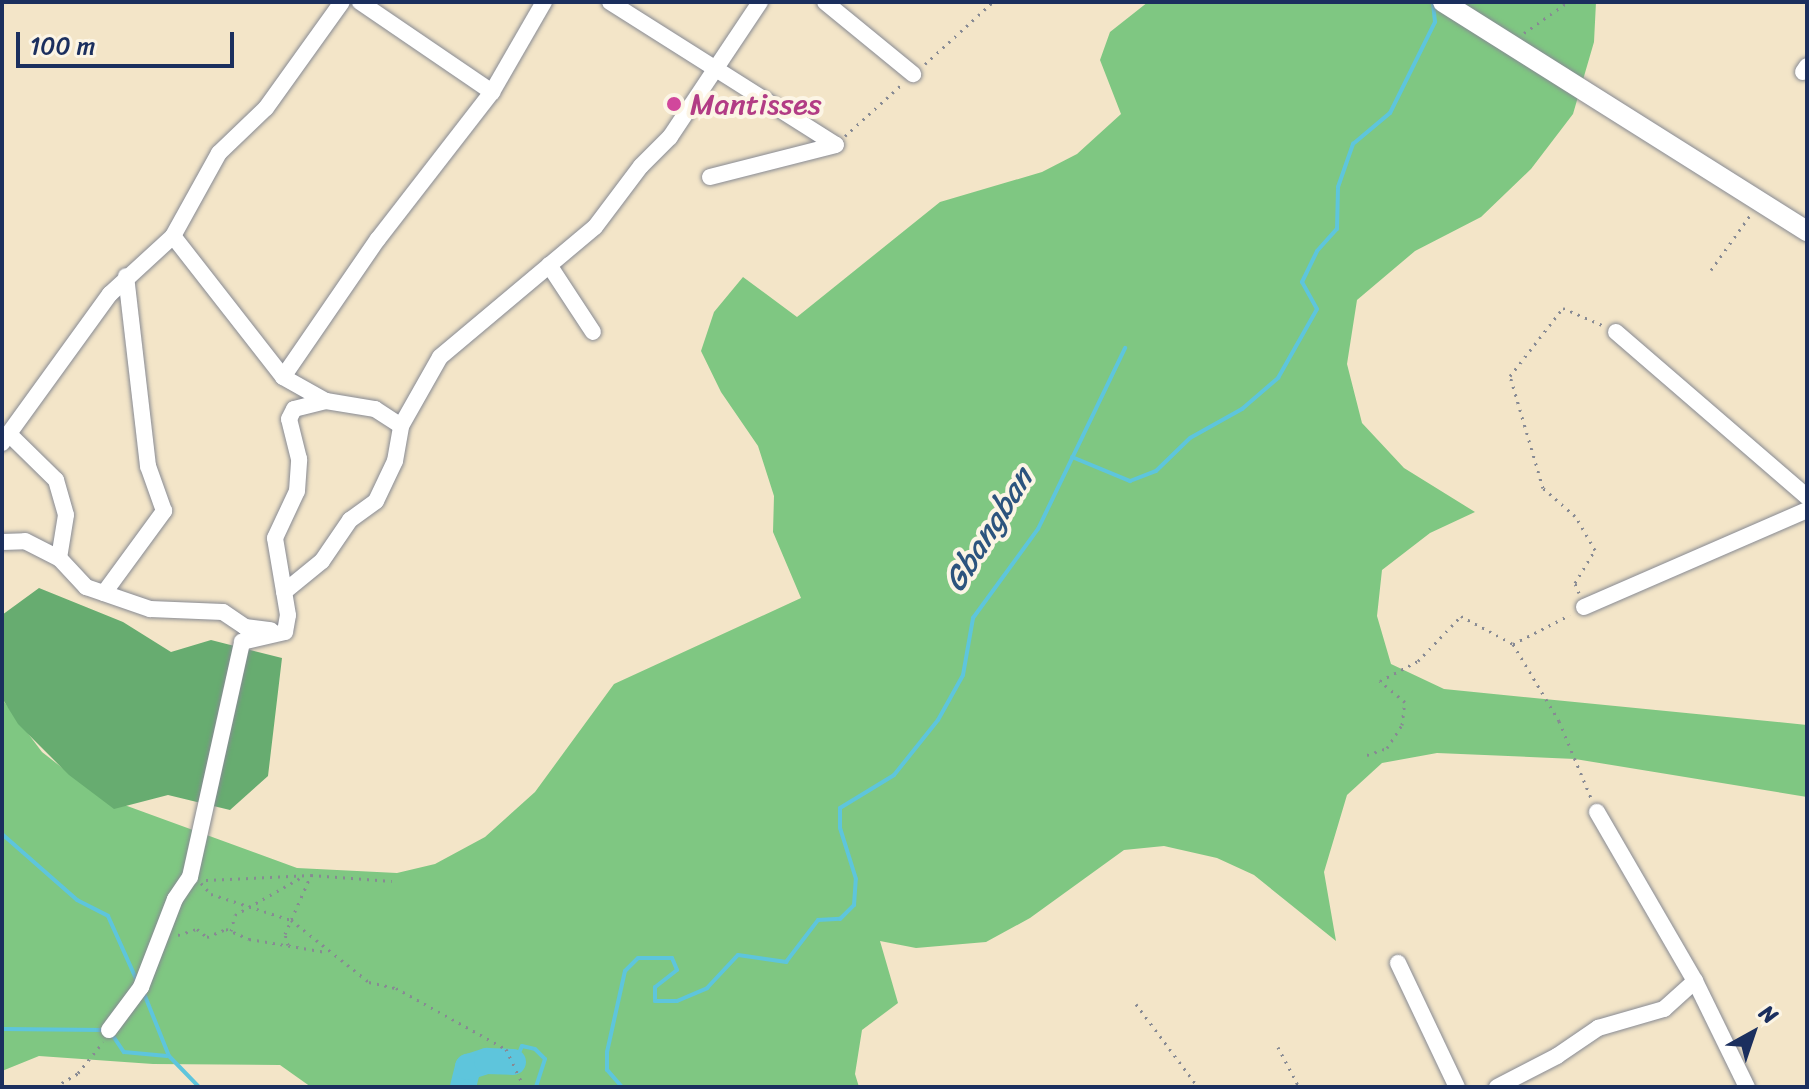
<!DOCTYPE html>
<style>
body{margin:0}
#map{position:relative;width:1809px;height:1089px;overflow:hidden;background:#f3e5c8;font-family:Sriracha,sans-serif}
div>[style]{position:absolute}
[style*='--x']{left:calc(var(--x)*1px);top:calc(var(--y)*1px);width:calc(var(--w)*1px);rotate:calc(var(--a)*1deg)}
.green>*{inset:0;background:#7fc782}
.forest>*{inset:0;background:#67ac70}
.stream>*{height:4px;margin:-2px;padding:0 2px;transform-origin:2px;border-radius:2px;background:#5ec5dc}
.river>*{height:26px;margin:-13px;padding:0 13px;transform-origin:13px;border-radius:13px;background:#5ec5dc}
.path>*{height:3px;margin-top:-1.5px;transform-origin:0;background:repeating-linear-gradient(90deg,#878a93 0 2px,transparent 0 8px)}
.roads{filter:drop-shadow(0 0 2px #878a93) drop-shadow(0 0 2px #878a93)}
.minor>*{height:16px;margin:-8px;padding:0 8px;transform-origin:8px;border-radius:8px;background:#fff}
.tertiary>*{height:20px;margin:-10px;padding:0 10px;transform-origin:10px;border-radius:10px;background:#fff}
.dots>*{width:22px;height:22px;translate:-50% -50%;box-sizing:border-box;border:4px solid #fcf5e5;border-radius:50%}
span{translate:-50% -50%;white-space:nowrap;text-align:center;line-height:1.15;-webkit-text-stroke:8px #fcf5e5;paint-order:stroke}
.hotel-label{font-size:30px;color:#b23c85}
.left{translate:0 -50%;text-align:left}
.water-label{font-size:32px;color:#2c547e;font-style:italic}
.frame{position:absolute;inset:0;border:4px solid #1b2f5e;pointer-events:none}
.north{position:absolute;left:1713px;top:993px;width:80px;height:80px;-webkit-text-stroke:6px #fcf5e5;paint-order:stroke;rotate:40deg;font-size:22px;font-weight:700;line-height:32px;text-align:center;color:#1b2f5e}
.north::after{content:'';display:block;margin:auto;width:28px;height:36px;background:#1b2f5e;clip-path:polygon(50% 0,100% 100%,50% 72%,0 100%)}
.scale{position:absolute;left:16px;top:32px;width:218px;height:36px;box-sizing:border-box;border:4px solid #1b2f5e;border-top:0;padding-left:10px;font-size:24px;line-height:28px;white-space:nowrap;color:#1b2f5e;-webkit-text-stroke:6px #fcf5e5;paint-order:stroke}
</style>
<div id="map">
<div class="green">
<div style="clip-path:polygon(1148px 2px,1596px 2px,1594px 42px,1573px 114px,1531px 169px,1481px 217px,1415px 251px,1357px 300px,1347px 364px,1362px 423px,1404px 468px,1475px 512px,1430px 533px,1382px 570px,1377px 616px,1391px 664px,1444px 689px,1807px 725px,1807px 797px,1575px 759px,1437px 753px,1382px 763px,1347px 795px,1324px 872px,1336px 941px,1254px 875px,1217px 858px,1164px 846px,1124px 850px,1030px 918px,986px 942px,916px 948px,880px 941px,898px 1003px,862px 1030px,855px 1074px,859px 1087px,311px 1087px,280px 1065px,153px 1064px,39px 1056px,2px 1071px,2px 699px,42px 752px,97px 795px,297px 868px,397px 873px,435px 864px,485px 837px,535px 792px,614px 684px,801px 598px,773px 532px,774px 496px,758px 446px,721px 392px,701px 351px,714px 312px,743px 277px,797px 317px,940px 202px,1042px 172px,1077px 154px,1121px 114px,1100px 60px,1110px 32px)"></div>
</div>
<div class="forest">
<div style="clip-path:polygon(39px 588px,123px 622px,171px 652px,211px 640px,282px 658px,268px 776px,230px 810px,168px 795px,114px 809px,69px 775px,18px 724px,2px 698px,2px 615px)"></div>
</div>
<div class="stream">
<div style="--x:1072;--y:457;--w:63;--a:22.5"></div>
<div style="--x:1130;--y:481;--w:28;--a:-21"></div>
<div style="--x:1156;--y:471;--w:47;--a:-44.1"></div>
<div style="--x:1190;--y:438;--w:60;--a:-29.1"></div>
<div style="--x:1242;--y:409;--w:48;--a:-40.7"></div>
<div style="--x:1278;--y:378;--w:79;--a:-60.5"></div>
<div style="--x:1317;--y:309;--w:31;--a:-119"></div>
<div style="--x:1302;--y:282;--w:34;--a:-64"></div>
<div style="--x:1317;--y:251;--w:30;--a:-48"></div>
<div style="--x:1337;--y:229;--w:42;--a:-88.6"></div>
<div style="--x:1338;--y:187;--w:46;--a:-70.8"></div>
<div style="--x:1353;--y:144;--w:48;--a:-40"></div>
<div style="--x:1390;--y:113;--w:102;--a:-63.7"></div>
<div style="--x:1435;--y:22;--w:20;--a:-96"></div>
<div style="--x:2;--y:834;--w:100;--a:41.3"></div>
<div style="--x:77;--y:900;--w:35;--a:27"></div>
<div style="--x:108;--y:916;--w:73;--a:65.9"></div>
<div style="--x:143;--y:991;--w:70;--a:68.2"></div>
<div style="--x:169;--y:1056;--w:43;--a:45.9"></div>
<div style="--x:2;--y:1029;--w:102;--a:0.6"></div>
<div style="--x:111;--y:1033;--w:23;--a:56"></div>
<div style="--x:124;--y:1052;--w:43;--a:5.3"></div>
<div style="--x:516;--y:1060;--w:15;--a:-67"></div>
<div style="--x:522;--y:1046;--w:13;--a:13"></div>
<div style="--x:535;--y:1049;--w:14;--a:45"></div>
<div style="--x:545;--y:1059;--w:29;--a:108"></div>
<div style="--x:622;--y:1087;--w:23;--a:-131"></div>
<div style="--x:607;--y:1070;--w:18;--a:-90"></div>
<div style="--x:607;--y:1052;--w:83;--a:-77.5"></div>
<div style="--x:625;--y:971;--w:18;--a:-45"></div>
<div style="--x:638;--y:958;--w:34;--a:0"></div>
<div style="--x:672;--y:958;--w:13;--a:67"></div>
<div style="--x:677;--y:970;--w:28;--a:142"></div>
<div style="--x:655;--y:987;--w:14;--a:90"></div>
<div style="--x:655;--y:1001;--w:22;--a:0"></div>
<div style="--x:677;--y:1001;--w:33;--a:-23"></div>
<div style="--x:707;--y:988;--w:45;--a:-46.8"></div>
<div style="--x:738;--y:955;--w:49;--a:8.3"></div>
<div style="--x:786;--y:962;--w:53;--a:-52.7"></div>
<div style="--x:818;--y:920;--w:22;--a:-3"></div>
<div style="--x:840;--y:919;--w:20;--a:-45"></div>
<div style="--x:854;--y:905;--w:26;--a:-86"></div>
<div style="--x:856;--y:879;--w:53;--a:-107.4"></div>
<div style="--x:840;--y:828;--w:20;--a:-90"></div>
<div style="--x:840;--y:808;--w:63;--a:-31.4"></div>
<div style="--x:894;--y:775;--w:70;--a:-51.3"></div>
<div style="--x:938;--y:720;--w:51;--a:-60.9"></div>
<div style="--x:963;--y:675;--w:58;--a:-80"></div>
<div style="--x:973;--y:618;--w:110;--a:-53.9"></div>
<div style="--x:1038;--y:529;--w:201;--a:-64.3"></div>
</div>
<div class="river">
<div style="--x:463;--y:1087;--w:21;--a:-76"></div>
<div style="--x:468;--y:1067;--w:20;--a:-18"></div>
<div style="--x:487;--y:1061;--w:26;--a:2"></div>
</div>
<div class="path">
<div style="--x:1524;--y:33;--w:54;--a:-35.2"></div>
<div style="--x:925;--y:64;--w:92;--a:-42.4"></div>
<div style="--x:845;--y:136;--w:76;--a:-42.3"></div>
<div style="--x:1711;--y:270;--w:69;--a:-54.5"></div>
<div style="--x:1579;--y:593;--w:11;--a:-112"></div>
<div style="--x:1575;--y:583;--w:39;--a:-59"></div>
<div style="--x:1595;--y:550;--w:39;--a:-120"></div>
<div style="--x:1575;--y:516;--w:43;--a:-138.8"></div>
<div style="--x:1543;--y:488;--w:117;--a:-106.4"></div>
<div style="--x:1510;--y:376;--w:86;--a:-52.1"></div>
<div style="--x:1563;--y:308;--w:43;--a:23.6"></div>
<div style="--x:1513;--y:644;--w:64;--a:-27"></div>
<div style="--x:1367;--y:755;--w:21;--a:-19"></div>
<div style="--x:1387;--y:748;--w:27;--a:-57"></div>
<div style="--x:1402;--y:725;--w:23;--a:-83"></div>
<div style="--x:1405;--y:702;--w:33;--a:-140"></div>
<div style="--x:1380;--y:681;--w:43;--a:-27.8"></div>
<div style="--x:1418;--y:661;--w:62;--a:-46.3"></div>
<div style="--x:1461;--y:616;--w:59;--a:28.3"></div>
<div style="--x:1513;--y:644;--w:90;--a:59.1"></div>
<div style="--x:1559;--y:721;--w:83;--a:67.4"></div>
<div style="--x:206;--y:880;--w:105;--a:-2.7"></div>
<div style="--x:311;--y:875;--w:81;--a:4.2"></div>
<div style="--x:201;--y:883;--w:15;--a:48"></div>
<div style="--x:211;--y:894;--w:84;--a:18"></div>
<div style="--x:291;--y:920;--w:100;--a:38.5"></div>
<div style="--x:369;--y:982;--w:28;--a:13"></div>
<div style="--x:396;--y:988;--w:126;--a:29"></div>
<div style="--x:506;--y:1049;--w:42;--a:64.7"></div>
<div style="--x:231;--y:931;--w:16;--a:-76"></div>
<div style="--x:235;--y:915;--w:75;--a:-29.6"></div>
<div style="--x:178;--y:935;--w:20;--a:-18"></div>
<div style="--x:197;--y:929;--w:13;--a:39"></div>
<div style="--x:207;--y:937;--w:21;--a:-23"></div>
<div style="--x:226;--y:929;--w:25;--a:23"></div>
<div style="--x:249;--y:939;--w:78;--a:9.6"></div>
<div style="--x:288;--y:945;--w:11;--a:-105"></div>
<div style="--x:285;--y:934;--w:64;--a:-66.2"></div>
<div style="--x:1136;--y:1004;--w:104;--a:53.2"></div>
<div style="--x:1278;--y:1047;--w:45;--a:62.3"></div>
<div style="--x:55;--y:1087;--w:27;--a:-31"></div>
<div style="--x:78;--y:1073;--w:40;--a:-51"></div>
</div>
<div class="roads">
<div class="minor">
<div style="--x:360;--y:2;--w:160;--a:34.3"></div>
<div style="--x:610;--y:2;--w:267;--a:32.3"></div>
<div style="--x:825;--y:2;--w:114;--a:39.3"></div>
<div style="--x:1803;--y:72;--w:7;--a:-56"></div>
<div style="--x:710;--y:177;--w:130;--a:-14.3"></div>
<div style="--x:173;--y:236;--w:179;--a:52"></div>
<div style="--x:283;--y:377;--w:49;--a:29.2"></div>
<div style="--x:326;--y:401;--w:50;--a:9.3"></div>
<div style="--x:375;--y:409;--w:31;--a:33"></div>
<div style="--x:401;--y:426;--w:79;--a:-60.5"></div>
<div style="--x:440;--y:357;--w:202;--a:-40"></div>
<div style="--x:595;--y:227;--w:76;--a:-53"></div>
<div style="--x:641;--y:166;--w:41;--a:-45"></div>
<div style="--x:670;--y:137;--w:162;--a:-56.3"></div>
<div style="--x:549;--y:265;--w:80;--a:56.7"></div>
<div style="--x:1616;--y:332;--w:252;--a:40.8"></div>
<div style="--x:283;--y:377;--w:168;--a:-55.5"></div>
<div style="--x:378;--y:239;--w:186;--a:-52.2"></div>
<div style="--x:492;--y:92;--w:104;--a:-60"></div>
<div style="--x:9;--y:434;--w:66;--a:44.4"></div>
<div style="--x:56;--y:480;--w:36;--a:74"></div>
<div style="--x:66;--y:515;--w:44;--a:99.2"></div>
<div style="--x:2;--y:443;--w:184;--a:-54.1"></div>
<div style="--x:110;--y:294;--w:86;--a:-42.6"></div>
<div style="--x:173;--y:236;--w:95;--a:-61"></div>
<div style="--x:219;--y:153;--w:65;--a:-43.8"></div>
<div style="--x:266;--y:108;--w:130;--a:-54.4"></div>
<div style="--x:2;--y:542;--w:23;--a:-2"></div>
<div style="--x:25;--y:541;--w:38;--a:27"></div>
<div style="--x:59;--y:558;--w:40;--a:47"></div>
<div style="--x:86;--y:587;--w:68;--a:19"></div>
<div style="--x:150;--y:609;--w:73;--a:2.4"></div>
<div style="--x:223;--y:612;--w:27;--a:34"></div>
<div style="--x:245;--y:627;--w:26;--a:7"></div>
<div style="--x:284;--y:592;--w:49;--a:-39.2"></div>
<div style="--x:322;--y:561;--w:50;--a:-55.7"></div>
<div style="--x:350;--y:520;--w:32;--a:-36"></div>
<div style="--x:376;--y:501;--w:44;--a:-64.6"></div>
<div style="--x:395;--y:461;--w:36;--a:-80"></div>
<div style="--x:104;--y:593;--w:102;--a:-53.8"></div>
<div style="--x:164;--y:511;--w:48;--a:-109.6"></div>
<div style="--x:148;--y:466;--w:191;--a:-96.6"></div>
<div style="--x:1584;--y:607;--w:243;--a:-23.5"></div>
<div style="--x:285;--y:632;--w:17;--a:-80"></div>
<div style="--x:288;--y:615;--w:78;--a:-99.6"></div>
<div style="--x:275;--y:538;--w:52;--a:-64.9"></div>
<div style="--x:297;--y:491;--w:32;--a:-86"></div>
<div style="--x:299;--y:459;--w:41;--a:-104"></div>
<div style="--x:289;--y:419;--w:11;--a:-63"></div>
<div style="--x:294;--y:409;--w:33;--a:-14"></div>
<div style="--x:1597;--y:812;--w:195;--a:59.9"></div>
<div style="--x:1695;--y:981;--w:118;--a:63.9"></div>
<div style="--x:1398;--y:963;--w:137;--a:64.6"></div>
<div style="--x:109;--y:1030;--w:54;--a:-53.3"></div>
<div style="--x:141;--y:987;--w:94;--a:-68.9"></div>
<div style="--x:175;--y:899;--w:27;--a:-56"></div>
<div style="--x:190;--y:877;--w:241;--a:-77.5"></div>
<div style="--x:242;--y:642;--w:44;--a:-13.1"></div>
<div style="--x:1497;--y:1087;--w:68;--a:-27.3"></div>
<div style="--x:1557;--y:1056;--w:50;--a:-34.3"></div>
<div style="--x:1598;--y:1028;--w:69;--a:-16.1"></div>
<div style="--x:1664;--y:1009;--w:42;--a:-42.1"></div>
</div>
<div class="tertiary">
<div style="--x:1443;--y:2;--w:430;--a:32.2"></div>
</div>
</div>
<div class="dots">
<div style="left:674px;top:104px;background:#d1479c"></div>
</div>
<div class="hotel-label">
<span class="left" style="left:690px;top:104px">Mantisses</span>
</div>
<div class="water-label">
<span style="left:989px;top:530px;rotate:-58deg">Gbangban</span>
</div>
<div class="frame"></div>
<div class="north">N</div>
<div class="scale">100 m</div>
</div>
